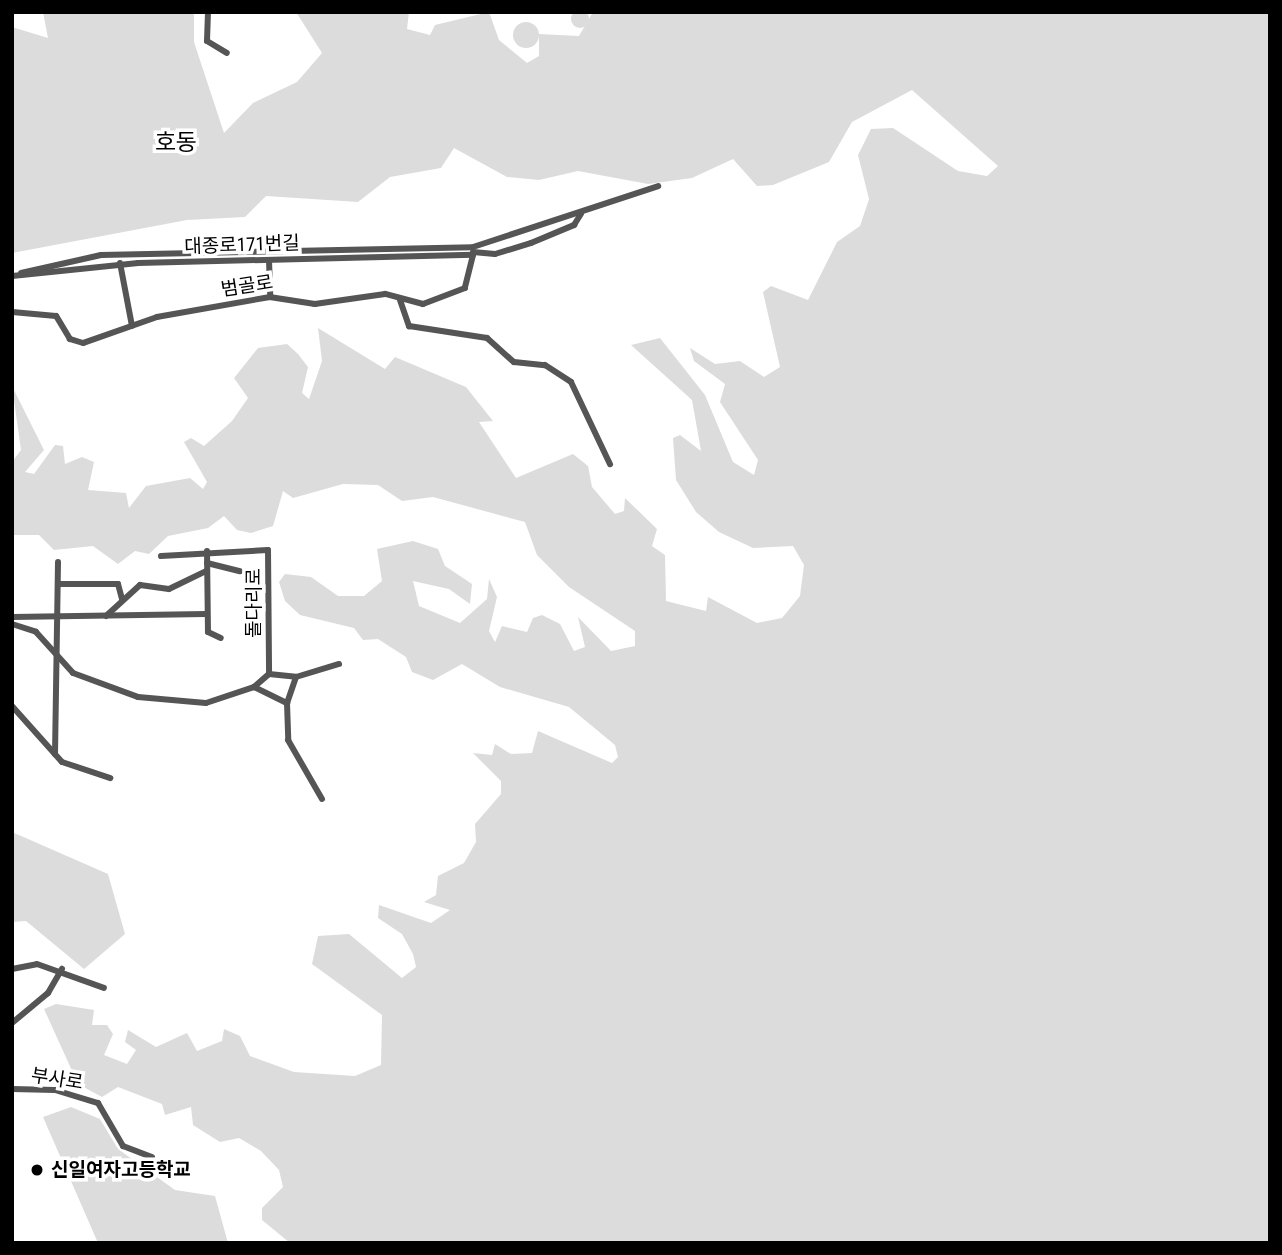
<!DOCTYPE html>
<meta charset="utf-8">
<style>
body{margin:0}
#map{position:relative;width:1282px;height:1255px;overflow:hidden;background:#fff;font-family:"Roboto Condensed","Noto Sans KR",sans-serif}
div>[style]{position:absolute}
[style*='--x']{left:calc(var(--x)*1px);top:calc(var(--y)*1px);width:calc(var(--w)*1px);rotate:calc(var(--a)*1deg)}
.green>*{inset:0;background:#dcdcdc}
.round{border-radius:50%}
.minor>*{height:6px;margin:-3px;padding:0 3px;transform-origin:3px;border-radius:3px;background:#555}
.dots>*{width:19px;height:19px;translate:-50% -50%;box-sizing:border-box;border:4px solid #fff;border-radius:50%}
span{translate:-50% -50%;white-space:nowrap;text-align:center;line-height:1.15;-webkit-text-stroke:7px #fff;paint-order:stroke}
.street-label{font-size:19px;color:#000}
.poi-label{font-size:19px;color:#000;font-weight:700}
.left{translate:0 -50%;text-align:left}
.quarter-label{font-size:23px;color:#000}
.frame{position:absolute;inset:0;border:14px solid #000;pointer-events:none}
</style>
<div id="map">
<div class="green">
<div class="round" style="left:571px;top:10px;width:18px;height:18px"></div>
<div style="clip-path:polygon(43px 12px,194px 12px,194px 42px,224px 133px,253px 103px,297px 82px,322px 53px,296px 12px,409px 12px,407px 29px,430px 35px,435px 25px,489px 12px,499px 40px,527px 63px,539px 56px,539px 34px,579px 36px,593px 12px,1270px 12px,1270px 1243px,290px 1243px,262px 1220px,262px 1208px,283px 1187px,279px 1170px,261px 1151px,239px 1138px,220px 1142px,193px 1125px,191px 1107px,165px 1115px,162px 1104px,118px 1087px,102px 1097px,78px 1084px,44px 1009px,56px 1004px,94px 1010px,92px 1025px,107px 1025px,113px 1034px,104px 1055px,127px 1064px,136px 1050px,125px 1042px,128px 1030px,156px 1047px,187px 1033px,197px 1051px,222px 1041px,224px 1029px,240px 1036px,250px 1056px,294px 1072px,355px 1076px,381px 1065px,382px 1015px,312px 964px,318px 936px,349px 934px,402px 978px,416px 967px,413px 954px,402px 934px,378px 918px,379px 905px,431px 923px,450px 910px,424px 902px,436px 895px,438px 876px,464px 863px,476px 842px,475px 824px,501px 794px,501px 781px,473px 753px,492px 755px,495px 744px,511px 754px,532px 753px,538px 731px,612px 763px,618px 757px,615px 745px,569px 707px,500px 687px,462px 664px,433px 680px,412px 672px,406px 657px,378px 639px,363px 640px,354px 628px,300px 615px,285px 601px,279px 582px,285px 574px,311px 577px,338px 596px,364px 596px,382px 581px,377px 549px,413px 541px,438px 549px,445px 566px,472px 584px,470px 604px,449px 589px,413px 581px,419px 606px,460px 623px,487px 599px,489px 579px,497px 597px,489px 631px,495px 642px,502px 626px,527px 632px,533px 618px,542px 615px,560px 624px,574px 651px,585px 647px,578px 617px,611px 651px,635px 646px,635px 631px,569px 587px,537px 555px,525px 522px,433px 497px,402px 501px,378px 485px,343px 484px,293px 498px,283px 491px,273px 526px,251px 533px,237px 530px,224px 516px,208px 528px,168px 536px,149px 554px,135px 551px,118px 564px,93px 546px,54px 550px,39px 535px,12px 535px,12px 462px,21px 450px,12px 386px,44px 450px,25px 472px,34px 474px,55px 445px,63px 446px,65px 464px,82px 457px,94px 462px,88px 490px,126px 493px,129px 508px,146px 486px,190px 478px,203px 489px,207px 482px,184px 442px,191px 438px,204px 446px,232px 421px,248px 398px,234px 378px,258px 348px,287px 344px,298px 354px,308px 367px,302px 393px,309px 399px,322px 361px,318px 328px,385px 369px,395px 357px,466px 387px,493px 421px,479px 422px,516px 478px,573px 454px,588px 466px,592px 487px,615px 514px,624px 511px,625px 498px,657px 529px,652px 546px,665px 555px,666px 601px,706px 611px,708px 597px,757px 623px,782px 618px,800px 596px,804px 565px,793px 546px,753px 548px,719px 532px,696px 512px,676px 480px,673px 438px,680px 435px,701px 451px,692px 400px,631px 345px,660px 338px,705px 395px,733px 462px,754px 475px,758px 460px,720px 402px,725px 384px,694px 361px,690px 348px,715px 364px,740px 361px,764px 377px,780px 367px,763px 292px,771px 286px,808px 300px,837px 242px,860px 226px,869px 199px,858px 155px,871px 129px,893px 128px,958px 171px,987px 176px,998px 166px,912px 90px,852px 122px,829px 162px,773px 185px,757px 186px,733px 159px,692px 178px,648px 184px,578px 171px,539px 180px,507px 177px,454px 148px,441px 168px,390px 177px,358px 202px,266px 196px,245px 217px,187px 220px,12px 253px,12px 27px,48px 38px)"></div>
<div class="round" style="left:513px;top:22px;width:26px;height:26px"></div>
<div style="clip-path:polygon(12px 832px,108px 874px,125px 934px,84px 969px,26px 921px,12px 922px)"></div>
<div style="clip-path:polygon(71px 1107px,100px 1119px,118px 1149px,175px 1190px,215px 1196px,228px 1243px,98px 1243px,43px 1117px)"></div>
</div>
<div class="minor">
<div style="--x:208;--y:12;--w:29;--a:92"></div>
<div style="--x:207;--y:41;--w:23;--a:31"></div>
<div style="--x:473;--y:252;--w:22;--a:5"></div>
<div style="--x:495;--y:254;--w:38;--a:-17"></div>
<div style="--x:531;--y:243;--w:47;--a:-22.7"></div>
<div style="--x:574;--y:225;--w:13;--a:-58"></div>
<div style="--x:269;--y:260;--w:37;--a:88"></div>
<div style="--x:120;--y:263;--w:64;--a:79.2"></div>
<div style="--x:21;--y:273;--w:82;--a:-12.7"></div>
<div style="--x:101;--y:255;--w:372;--a:-1.2"></div>
<div style="--x:473;--y:247;--w:195;--a:-18.2"></div>
<div style="--x:12;--y:276;--w:127;--a:-5.9"></div>
<div style="--x:138;--y:263;--w:335;--a:-1.4"></div>
<div style="--x:473;--y:255;--w:34;--a:104"></div>
<div style="--x:465;--y:288;--w:45;--a:159.1"></div>
<div style="--x:423;--y:304;--w:39;--a:-165"></div>
<div style="--x:385;--y:294;--w:71;--a:171.9"></div>
<div style="--x:315;--y:304;--w:46;--a:-171.2"></div>
<div style="--x:270;--y:297;--w:115;--a:170"></div>
<div style="--x:157;--y:317;--w:78;--a:160.6"></div>
<div style="--x:83;--y:343;--w:14;--a:-163"></div>
<div style="--x:70;--y:339;--w:27;--a:-121"></div>
<div style="--x:56;--y:316;--w:44;--a:-174.8"></div>
<div style="--x:400;--y:300;--w:28;--a:71"></div>
<div style="--x:409;--y:326;--w:79;--a:8.7"></div>
<div style="--x:487;--y:338;--w:36;--a:42"></div>
<div style="--x:514;--y:362;--w:31;--a:6"></div>
<div style="--x:545;--y:365;--w:31;--a:33"></div>
<div style="--x:571;--y:382;--w:91;--a:64.6"></div>
<div style="--x:207;--y:551;--w:81;--a:89.3"></div>
<div style="--x:208;--y:632;--w:14;--a:25"></div>
<div style="--x:161;--y:556;--w:107;--a:-3.2"></div>
<div style="--x:268;--y:550;--w:124;--a:89.5"></div>
<div style="--x:207;--y:563;--w:34;--a:14"></div>
<div style="--x:58;--y:584;--w:60;--a:0"></div>
<div style="--x:118;--y:584;--w:16;--a:75"></div>
<div style="--x:106;--y:616;--w:46;--a:-42.4"></div>
<div style="--x:140;--y:585;--w:29;--a:8"></div>
<div style="--x:169;--y:589;--w:41;--a:-25.9"></div>
<div style="--x:12;--y:617;--w:194;--a:-0.9"></div>
<div style="--x:12;--y:624;--w:25;--a:18"></div>
<div style="--x:36;--y:632;--w:55;--a:47.9"></div>
<div style="--x:73;--y:673;--w:69;--a:20.3"></div>
<div style="--x:138;--y:697;--w:68;--a:5"></div>
<div style="--x:206;--y:703;--w:51;--a:-18.4"></div>
<div style="--x:254;--y:687;--w:20;--a:-41"></div>
<div style="--x:269;--y:674;--w:27;--a:6"></div>
<div style="--x:296;--y:677;--w:45;--a:-16.8"></div>
<div style="--x:296;--y:677;--w:28;--a:109"></div>
<div style="--x:287;--y:703;--w:37;--a:88"></div>
<div style="--x:288;--y:740;--w:68;--a:60"></div>
<div style="--x:254;--y:687;--w:37;--a:26"></div>
<div style="--x:12;--y:706;--w:75;--a:48.2"></div>
<div style="--x:62;--y:762;--w:51;--a:18.4"></div>
<div style="--x:55;--y:754;--w:192;--a:-89.1"></div>
<div style="--x:12;--y:969;--w:25;--a:-11"></div>
<div style="--x:37;--y:964;--w:71;--a:19.7"></div>
<div style="--x:12;--y:1023;--w:47;--a:-39.8"></div>
<div style="--x:48;--y:993;--w:28;--a:-60"></div>
<div style="--x:12;--y:1089;--w:43;--a:1.3"></div>
<div style="--x:55;--y:1090;--w:45;--a:16.8"></div>
<div style="--x:98;--y:1103;--w:50;--a:59.8"></div>
<div style="--x:123;--y:1146;--w:31;--a:21"></div>
</div>
<div class="dots">
<div style="left:37px;top:1170px;background:#000"></div>
</div>
<div class="street-label">
<span style="left:242px;top:245px;rotate:-2deg">대종로171번길</span>
<span style="left:247px;top:286px;rotate:-9deg">범골로</span>
<span style="left:254px;top:603px;rotate:-90deg">돌다리로</span>
<span style="left:57px;top:1079px;rotate:9deg">부사로</span>
</div>
<div class="poi-label">
<span class="left" style="left:51px;top:1170px">신일여자고등학교</span>
</div>
<div class="quarter-label">
<span style="left:176px;top:143px">호동</span>
</div>
<div class="frame"></div>
</div>
